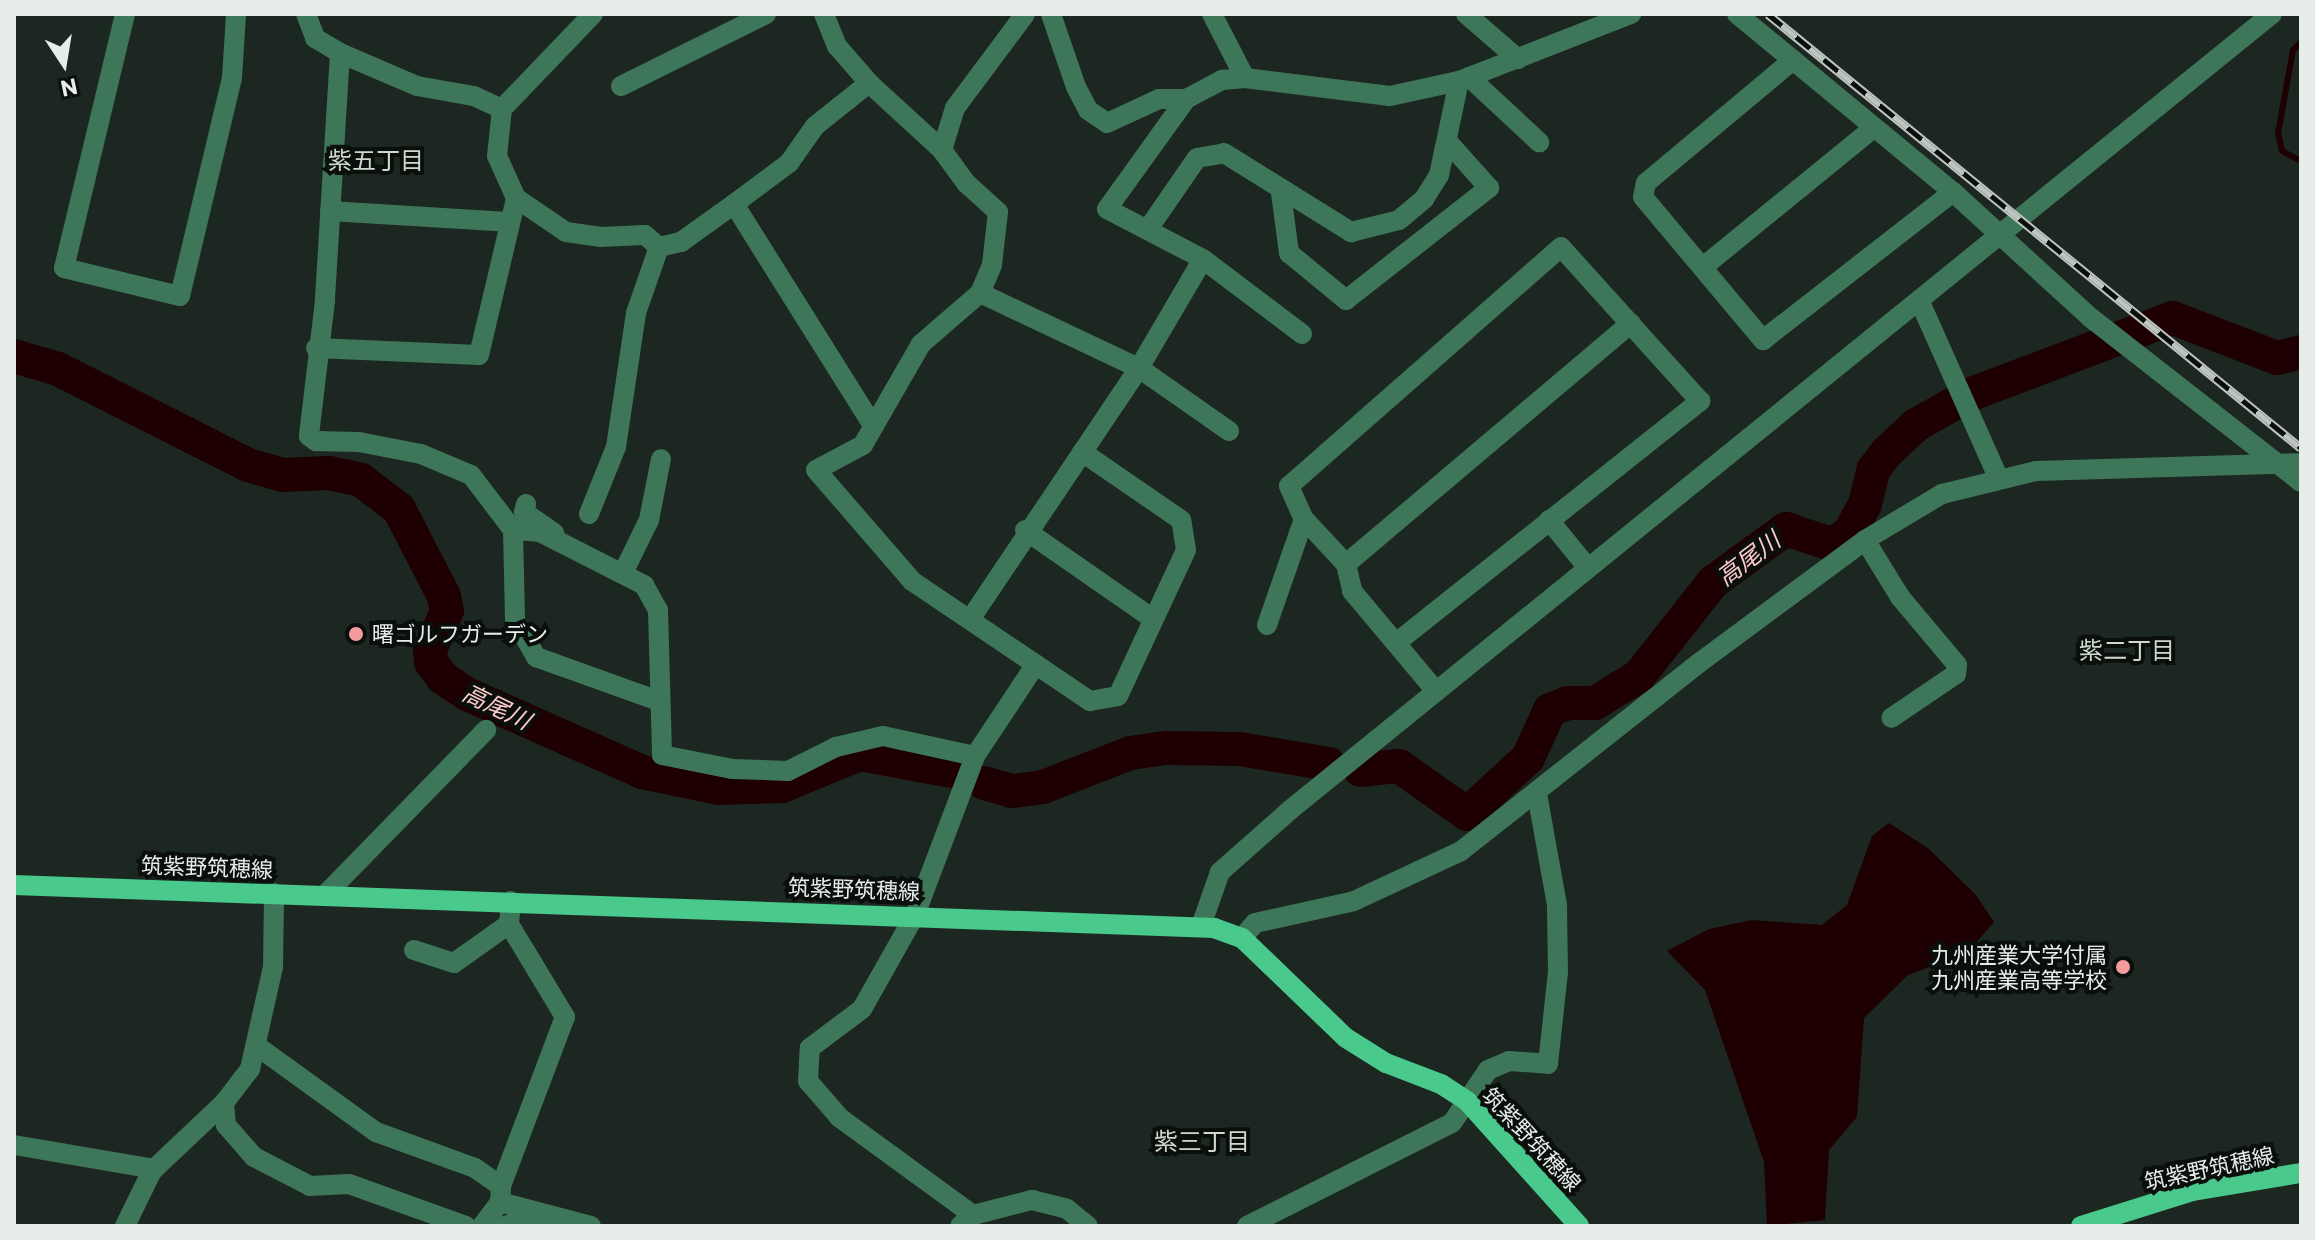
<!DOCTYPE html>
<meta charset="utf-8">
<style>
body{margin:0}
#map{position:relative;width:2315px;height:1240px;overflow:hidden;background:#1d2721;font-family:Commissioner,"Noto Sans JP",sans-serif}
div>[style]{position:absolute}
[style*='--x']{left:calc(var(--x)*1px);top:calc(var(--y)*1px);width:calc(var(--w)*1px);rotate:calc(var(--a)*1deg)}
.water>*{inset:0;background:#1e0002}
.stream>*{height:6px;margin:-3px;padding:0 3px;transform-origin:3px;border-radius:3px;background:#1e0002}
.river>*{height:34px;margin:-17px;padding:0 17px;transform-origin:17px;border-radius:17px;background:#1e0002}
.minor>*{height:20px;margin:-10px;padding:0 10px;transform-origin:10px;border-radius:10px;background:#3e7659}
.major>*{height:20px;margin:-10px;padding:0 10px;transform-origin:10px;border-radius:10px;background:#49c98c}
.rail>*{height:9px;margin-top:-4.5px;transform-origin:0;background:repeating-linear-gradient(90deg,#0a0f0c 0 18px,#bec5c1 0 36px);box-sizing:border-box;border-block:2px solid #bec5c1}
.dots>*{width:22px;height:22px;translate:-50% -50%;box-sizing:border-box;border:4px solid #0a0f0c;border-radius:50%}
span{translate:-50% -50%;white-space:nowrap;text-align:center;line-height:1.15;-webkit-text-stroke:8px #0a0f0c;paint-order:stroke}
.poi-label{font-size:22px;color:#e7eeea}
.left{translate:0 -50%;text-align:left}
.right{translate:-100% -50%;text-align:right}
.street-label{font-size:22px;color:#e7eeea}
.neighbourhood-label{font-size:24px;color:#ccd8d0}
.water-label{font-size:24px;color:#fccbca;font-style:italic}
.frame{position:absolute;inset:0;border:16px solid #e7eeea;pointer-events:none}
.north{position:absolute;left:24px;top:24px;width:80px;height:80px;-webkit-text-stroke:6px #0a0f0c;paint-order:stroke;rotate:168deg;font-size:22px;font-weight:700;line-height:32px;text-align:center;color:#e7eeea}
.north::after{content:'';display:block;margin:auto;width:28px;height:36px;background:#e7eeea;clip-path:polygon(50% 0,100% 100%,50% 72%,0 100%)}
</style>
<div id="map">
<div class="water">
<div style="clip-path:polygon(1889px 823px,1929px 849px,1976px 895px,1994px 922px,1967px 953px,1908px 975px,1864px 1018px,1857px 1117px,1829px 1150px,1825px 1220px,1767px 1226px,1764px 1162px,1705px 990px,1667px 951px,1709px 929px,1752px 920px,1822px 925px,1847px 905px,1872px 836px)"></div>
</div>
<div class="stream">
<div style="--x:2301;--y:42;--w:11;--a:135"></div>
<div style="--x:2293;--y:50;--w:84;--a:100.2"></div>
<div style="--x:2278;--y:133;--w:18;--a:77"></div>
<div style="--x:2282;--y:151;--w:21;--a:28"></div>
</div>
<div class="river">
<div style="--x:14;--y:356;--w:46;--a:16.5"></div>
<div style="--x:58;--y:369;--w:213;--a:26.8"></div>
<div style="--x:248;--y:465;--w:36;--a:16"></div>
<div style="--x:283;--y:475;--w:46;--a:-2.5"></div>
<div style="--x:329;--y:473;--w:33;--a:12"></div>
<div style="--x:361;--y:480;--w:48;--a:37.3"></div>
<div style="--x:399;--y:509;--w:98;--a:62.7"></div>
<div style="--x:444;--y:596;--w:15;--a:79"></div>
<div style="--x:447;--y:611;--w:43;--a:113.6"></div>
<div style="--x:430;--y:650;--w:12;--a:85"></div>
<div style="--x:431;--y:662;--w:20;--a:53"></div>
<div style="--x:443;--y:678;--w:29;--a:34"></div>
<div style="--x:467;--y:694;--w:192;--a:24"></div>
<div style="--x:642;--y:772;--w:79;--a:11.7"></div>
<div style="--x:719;--y:788;--w:63;--a:-1.8"></div>
<div style="--x:782;--y:786;--w:84;--a:-22.3"></div>
<div style="--x:860;--y:754;--w:93;--a:10.6"></div>
<div style="--x:1360;--y:770;--w:39;--a:-6"></div>
<div style="--x:1399;--y:766;--w:83;--a:35.2"></div>
<div style="--x:1467;--y:814;--w:83;--a:-42.6"></div>
<div style="--x:1528;--y:758;--w:53;--a:-65.4"></div>
<div style="--x:1550;--y:710;--w:19;--a:-21"></div>
<div style="--x:1568;--y:703;--w:27;--a:0"></div>
<div style="--x:1595;--y:703;--w:52;--a:-31.5"></div>
<div style="--x:1639;--y:676;--w:120;--a:-51.8"></div>
<div style="--x:1713;--y:582;--w:90;--a:-36"></div>
<div style="--x:1786;--y:529;--w:47;--a:18.4"></div>
<div style="--x:1831;--y:544;--w:19;--a:-28"></div>
<div style="--x:1848;--y:535;--w:35;--a:-61"></div>
<div style="--x:1865;--y:504;--w:36;--a:-76"></div>
<div style="--x:1874;--y:469;--w:20;--a:-53"></div>
<div style="--x:1886;--y:453;--w:41;--a:-43"></div>
<div style="--x:1916;--y:425;--w:61;--a:-29.5"></div>
<div style="--x:1969;--y:395;--w:218;--a:-20.7"></div>
<div style="--x:2173;--y:318;--w:111;--a:21"></div>
<div style="--x:2277;--y:358;--w:25;--a:-14"></div>
<div style="--x:984;--y:783;--w:29;--a:16"></div>
<div style="--x:1012;--y:791;--w:31;--a:-7"></div>
<div style="--x:1043;--y:787;--w:93;--a:-21.3"></div>
<div style="--x:1130;--y:753;--w:37;--a:-8"></div>
<div style="--x:1167;--y:748;--w:73;--a:0.8"></div>
<div style="--x:1240;--y:749;--w:90;--a:9.6"></div>
</div>
<div class="minor">
<div style="--x:125;--y:14;--w:261;--a:103.5"></div>
<div style="--x:64;--y:268;--w:119;--a:13.6"></div>
<div style="--x:180;--y:296;--w:224;--a:-76.6"></div>
<div style="--x:232;--y:78;--w:64;--a:-86.4"></div>
<div style="--x:306;--y:14;--w:26;--a:69"></div>
<div style="--x:315;--y:38;--w:29;--a:31"></div>
<div style="--x:340;--y:53;--w:84;--a:23.2"></div>
<div style="--x:417;--y:86;--w:58;--a:10"></div>
<div style="--x:474;--y:96;--w:31;--a:25"></div>
<div style="--x:593;--y:14;--w:132;--a:133.8"></div>
<div style="--x:502;--y:109;--w:47;--a:96.1"></div>
<div style="--x:497;--y:156;--w:46;--a:65.7"></div>
<div style="--x:516;--y:198;--w:60;--a:34.2"></div>
<div style="--x:566;--y:232;--w:34;--a:8"></div>
<div style="--x:600;--y:237;--w:45;--a:-2.5"></div>
<div style="--x:645;--y:235;--w:18;--a:41"></div>
<div style="--x:824;--y:14;--w:35;--a:68"></div>
<div style="--x:837;--y:46;--w:49;--a:49.1"></div>
<div style="--x:869;--y:83;--w:99;--a:42.5"></div>
<div style="--x:942;--y:150;--w:41;--a:54"></div>
<div style="--x:966;--y:183;--w:43;--a:42.2"></div>
<div style="--x:998;--y:212;--w:53;--a:96.5"></div>
<div style="--x:992;--y:265;--w:30;--a:113"></div>
<div style="--x:980;--y:293;--w:78;--a:139.2"></div>
<div style="--x:921;--y:344;--w:116;--a:119.9"></div>
<div style="--x:863;--y:445;--w:53;--a:152"></div>
<div style="--x:816;--y:470;--w:147;--a:49.1"></div>
<div style="--x:912;--y:581;--w:215;--a:34"></div>
<div style="--x:1090;--y:701;--w:28;--a:-10"></div>
<div style="--x:1118;--y:696;--w:161;--a:-65"></div>
<div style="--x:1186;--y:550;--w:30;--a:-99"></div>
<div style="--x:1181;--y:520;--w:120;--a:-145.5"></div>
<div style="--x:1051;--y:14;--w:77;--a:71.1"></div>
<div style="--x:1076;--y:87;--w:26;--a:62"></div>
<div style="--x:1088;--y:110;--w:23;--a:34"></div>
<div style="--x:1107;--y:123;--w:57;--a:-24.8"></div>
<div style="--x:1159;--y:99;--w:27;--a:0"></div>
<div style="--x:1212;--y:14;--w:72;--a:62.7"></div>
<div style="--x:1466;--y:14;--w:69;--a:40.9"></div>
<div style="--x:1737;--y:14;--w:280;--a:39.5"></div>
<div style="--x:1953;--y:192;--w:187;--a:42.4"></div>
<div style="--x:2091;--y:318;--w:266;--a:38"></div>
<div style="--x:340;--y:53;--w:248;--a:93.5"></div>
<div style="--x:325;--y:301;--w:136;--a:96.8"></div>
<div style="--x:309;--y:436;--w:9;--a:36"></div>
<div style="--x:316;--y:441;--w:43;--a:1.3"></div>
<div style="--x:359;--y:442;--w:63;--a:11"></div>
<div style="--x:421;--y:454;--w:54;--a:22.8"></div>
<div style="--x:471;--y:475;--w:69;--a:52.6"></div>
<div style="--x:513;--y:530;--w:90;--a:88.7"></div>
<div style="--x:515;--y:620;--w:43;--a:60.4"></div>
<div style="--x:536;--y:657;--w:127;--a:19.7"></div>
<div style="--x:1793;--y:60;--w:192;--a:140.1"></div>
<div style="--x:1646;--y:183;--w:14;--a:102"></div>
<div style="--x:1643;--y:197;--w:187;--a:50"></div>
<div style="--x:1763;--y:340;--w:241;--a:-37.9"></div>
<div style="--x:1469;--y:77;--w:96;--a:42.9"></div>
<div style="--x:621;--y:86;--w:162;--a:-26.4"></div>
<div style="--x:942;--y:150;--w:44;--a:-72.8"></div>
<div style="--x:955;--y:108;--w:117;--a:-53.3"></div>
<div style="--x:1281;--y:193;--w:61;--a:82.4"></div>
<div style="--x:1289;--y:253;--w:74;--a:39.5"></div>
<div style="--x:1346;--y:300;--w:182;--a:-38.1"></div>
<div style="--x:1489;--y:188;--w:62;--a:-131.7"></div>
<div style="--x:734;--y:204;--w:69;--a:-36.7"></div>
<div style="--x:789;--y:163;--w:45;--a:-54.9"></div>
<div style="--x:815;--y:126;--w:69;--a:-38.5"></div>
<div style="--x:330;--y:211;--w:178;--a:3.5"></div>
<div style="--x:1148;--y:229;--w:86;--a:-55.4"></div>
<div style="--x:1197;--y:158;--w:27;--a:-10"></div>
<div style="--x:1224;--y:153;--w:150;--a:31.9"></div>
<div style="--x:1351;--y:232;--w:49;--a:-14"></div>
<div style="--x:1399;--y:220;--w:33;--a:-40"></div>
<div style="--x:1424;--y:199;--w:28;--a:-58"></div>
<div style="--x:1439;--y:175;--w:96;--a:-78"></div>
<div style="--x:659;--y:247;--w:23;--a:-13"></div>
<div style="--x:681;--y:242;--w:65;--a:-35.6"></div>
<div style="--x:734;--y:204;--w:262;--a:57.9"></div>
<div style="--x:1703;--y:267;--w:218;--a:-39.2"></div>
<div style="--x:980;--y:293;--w:176;--a:25.3"></div>
<div style="--x:1139;--y:368;--w:110;--a:35"></div>
<div style="--x:1920;--y:302;--w:192;--a:66"></div>
<div style="--x:1302;--y:334;--w:124;--a:-142.9"></div>
<div style="--x:1203;--y:259;--w:108;--a:-152.5"></div>
<div style="--x:1107;--y:209;--w:135;--a:-54.3"></div>
<div style="--x:1186;--y:99;--w:41;--a:-27.8"></div>
<div style="--x:1222;--y:80;--w:23;--a:-5"></div>
<div style="--x:1245;--y:78;--w:146;--a:7.1"></div>
<div style="--x:1390;--y:96;--w:71;--a:-12.3"></div>
<div style="--x:1459;--y:81;--w:185;--a:-21.3"></div>
<div style="--x:316;--y:348;--w:163;--a:2.5"></div>
<div style="--x:479;--y:355;--w:161;--a:-76.7"></div>
<div style="--x:526;--y:504;--w:8;--a:104"></div>
<div style="--x:524;--y:512;--w:37;--a:35"></div>
<div style="--x:589;--y:514;--w:72;--a:-68.1"></div>
<div style="--x:616;--y:447;--w:135;--a:-81.5"></div>
<div style="--x:636;--y:313;--w:70;--a:-70.8"></div>
<div style="--x:1549;--y:520;--w:62;--a:50.9"></div>
<div style="--x:513;--y:530;--w:27;--a:4"></div>
<div style="--x:540;--y:532;--w:117;--a:27"></div>
<div style="--x:644;--y:585;--w:29;--a:61"></div>
<div style="--x:658;--y:610;--w:145;--a:88.4"></div>
<div style="--x:662;--y:755;--w:71;--a:11.3"></div>
<div style="--x:732;--y:769;--w:56;--a:2"></div>
<div style="--x:788;--y:771;--w:54;--a:-26.6"></div>
<div style="--x:836;--y:747;--w:48;--a:-13.2"></div>
<div style="--x:883;--y:736;--w:94;--a:12.3"></div>
<div style="--x:1025;--y:530;--w:156;--a:34.8"></div>
<div style="--x:1865;--y:540;--w:67;--a:58.4"></div>
<div style="--x:1900;--y:597;--w:89;--a:50"></div>
<div style="--x:1957;--y:665;--w:9;--a:96"></div>
<div style="--x:1956;--y:674;--w:78;--a:145.9"></div>
<div style="--x:1346;--y:564;--w:373;--a:-40.2"></div>
<div style="--x:623;--y:573;--w:59;--a:-63.9"></div>
<div style="--x:649;--y:520;--w:62;--a:-78.9"></div>
<div style="--x:971;--y:618;--w:301;--a:-56.1"></div>
<div style="--x:1139;--y:368;--w:126;--a:-59.6"></div>
<div style="--x:1267;--y:625;--w:112;--a:-70.8"></div>
<div style="--x:1396;--y:643;--w:389;--a:-38.5"></div>
<div style="--x:1700;--y:401;--w:207;--a:-132.1"></div>
<div style="--x:1561;--y:247;--w:362;--a:138.7"></div>
<div style="--x:1289;--y:486;--w:36;--a:66"></div>
<div style="--x:1304;--y:519;--w:62;--a:47"></div>
<div style="--x:1346;--y:564;--w:28;--a:77"></div>
<div style="--x:1352;--y:591;--w:131;--a:50"></div>
<div style="--x:327;--y:893;--w:228;--a:-45.7"></div>
<div style="--x:1201;--y:926;--w:57;--a:-70.6"></div>
<div style="--x:1220;--y:872;--w:94;--a:-41.5"></div>
<div style="--x:1290;--y:810;--w:1264;--a:-39.03"></div>
<div style="--x:1242;--y:938;--w:20;--a:-49"></div>
<div style="--x:1255;--y:923;--w:101;--a:-12.5"></div>
<div style="--x:1354;--y:901;--w:118;--a:-25"></div>
<div style="--x:1461;--y:851;--w:303;--a:-38.3"></div>
<div style="--x:1699;--y:663;--w:207;--a:-36.5"></div>
<div style="--x:1865;--y:540;--w:90;--a:-30.9"></div>
<div style="--x:1942;--y:494;--w:97;--a:-13.7"></div>
<div style="--x:2036;--y:471;--w:265;--a:-1.7"></div>
<div style="--x:414;--y:950;--w:42;--a:18"></div>
<div style="--x:454;--y:963;--w:67;--a:-35.3"></div>
<div style="--x:257;--y:1046;--w:147;--a:35.9"></div>
<div style="--x:376;--y:1132;--w:105;--a:20"></div>
<div style="--x:475;--y:1168;--w:32;--a:35"></div>
<div style="--x:224;--y:1103;--w:22;--a:85"></div>
<div style="--x:226;--y:1125;--w:43;--a:48.8"></div>
<div style="--x:254;--y:1157;--w:63;--a:27.4"></div>
<div style="--x:310;--y:1186;--w:39;--a:-3"></div>
<div style="--x:349;--y:1184;--w:124;--a:19.7"></div>
<div style="--x:14;--y:1145;--w:142;--a:9.7"></div>
<div style="--x:500;--y:1202;--w:94;--a:14.8"></div>
<div style="--x:973;--y:1215;--w:165;--a:-143.9"></div>
<div style="--x:840;--y:1118;--w:49;--a:-130.9"></div>
<div style="--x:808;--y:1081;--w:33;--a:-87"></div>
<div style="--x:810;--y:1048;--w:65;--a:-36.9"></div>
<div style="--x:862;--y:1009;--w:108;--a:-60.6"></div>
<div style="--x:915;--y:915;--w:170;--a:-69.3"></div>
<div style="--x:975;--y:756;--w:110;--a:-56.5"></div>
<div style="--x:125;--y:1226;--w:61;--a:-63.9"></div>
<div style="--x:152;--y:1171;--w:99;--a:-43.4"></div>
<div style="--x:224;--y:1103;--w:43;--a:-52.6"></div>
<div style="--x:250;--y:1069;--w:105;--a:-77.3"></div>
<div style="--x:273;--y:967;--w:74;--a:-89.2"></div>
<div style="--x:482;--y:1226;--w:30;--a:-53"></div>
<div style="--x:500;--y:1202;--w:16;--a:-86"></div>
<div style="--x:501;--y:1186;--w:181;--a:-69.3"></div>
<div style="--x:565;--y:1017;--w:109;--a:-121.1"></div>
<div style="--x:509;--y:924;--w:23;--a:-85"></div>
<div style="--x:505;--y:1226;--w:36;--a:-18"></div>
<div style="--x:960;--y:1226;--w:17;--a:-40"></div>
<div style="--x:973;--y:1215;--w:61;--a:-14.3"></div>
<div style="--x:1032;--y:1200;--w:36;--a:14"></div>
<div style="--x:1067;--y:1209;--w:27;--a:39"></div>
<div style="--x:1247;--y:1226;--w:229;--a:-26.7"></div>
<div style="--x:1452;--y:1123;--w:64;--a:-55.8"></div>
<div style="--x:1488;--y:1070;--w:23;--a:-23"></div>
<div style="--x:1509;--y:1061;--w:39;--a:4"></div>
<div style="--x:1548;--y:1064;--w:93;--a:-83.8"></div>
<div style="--x:1558;--y:972;--w:67;--a:-90.9"></div>
<div style="--x:1557;--y:905;--w:113;--a:-100.2"></div>
</div>
<div class="major">
<div style="--x:14;--y:885;--w:1201;--a:2.05"></div>
<div style="--x:1214;--y:928;--w:30;--a:20"></div>
<div style="--x:1242;--y:938;--w:144;--a:43.9"></div>
<div style="--x:1346;--y:1038;--w:47;--a:32"></div>
<div style="--x:1386;--y:1063;--w:59;--a:20.9"></div>
<div style="--x:1441;--y:1084;--w:31;--a:33"></div>
<div style="--x:1467;--y:1101;--w:168;--a:48.1"></div>
<div style="--x:2081;--y:1226;--w:117;--a:-17.4"></div>
<div style="--x:2193;--y:1191;--w:109;--a:-9.5"></div>
</div>
<div class="rail">
<div style="--x:1768;--y:14;--w:687;--a:39.15"></div>
</div>
<div class="dots">
<div style="left:356px;top:634px;background:#f59b9b"></div>
<div style="left:2123px;top:967px;background:#f59b9b"></div>
</div>
<div class="poi-label">
<span class="left" style="left:372px;top:634px">曙ゴルフガーデン</span>
<span class="right" style="left:2107px;top:967px">九州産業大学付属<br>九州産業高等学校</span>
</div>
<div class="street-label">
<span style="left:207px;top:867px;rotate:2deg">筑紫野筑穂線</span>
<span style="left:854px;top:889px;rotate:2deg">筑紫野筑穂線</span>
<span style="left:1532px;top:1139px;rotate:47deg">筑紫野筑穂線</span>
<span style="left:2209px;top:1168px;rotate:-12deg">筑紫野筑穂線</span>
</div>
<div class="neighbourhood-label">
<span style="left:376px;top:160px">紫五丁目</span>
<span style="left:2127px;top:650px">紫二丁目</span>
<span style="left:1202px;top:1141px">紫三丁目</span>
</div>
<div class="water-label">
<span style="left:1748px;top:558px;rotate:-37deg">高尾川</span>
<span style="left:497px;top:706px;rotate:26deg">高尾川</span>
</div>
<div class="frame"></div>
<div class="north">N</div>
</div>
